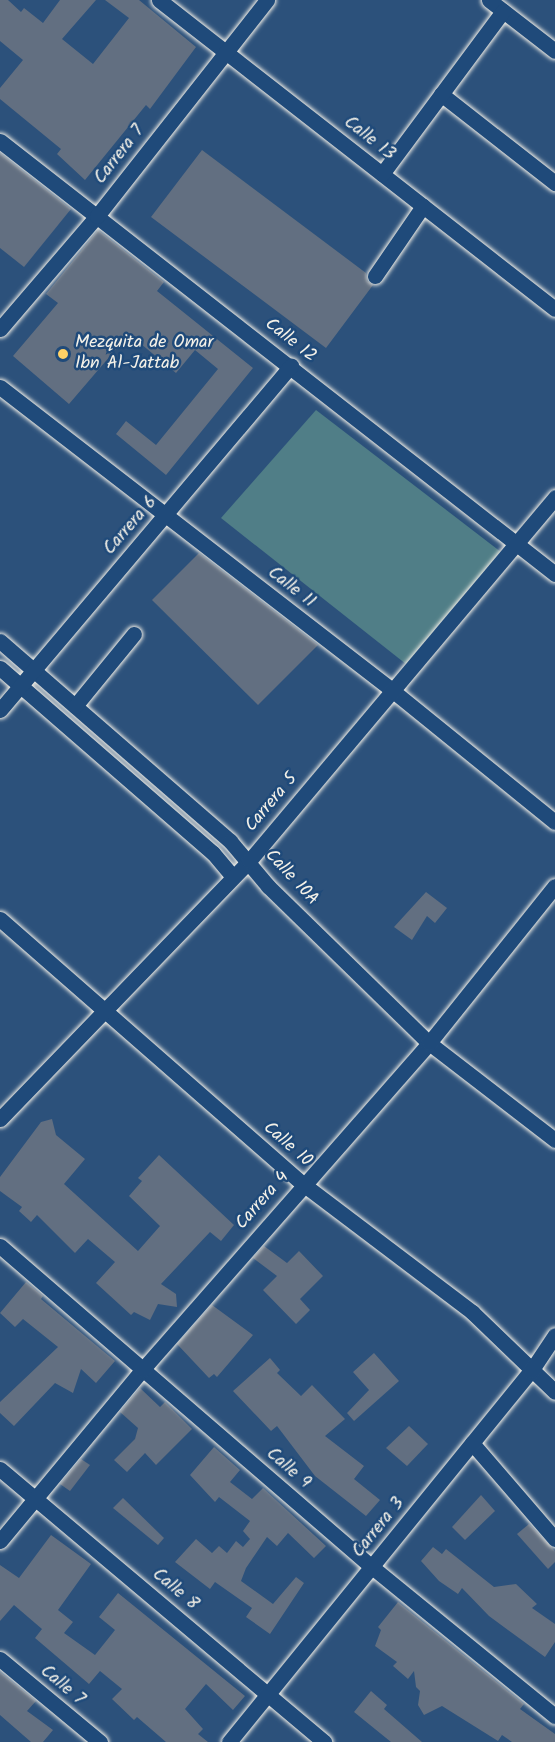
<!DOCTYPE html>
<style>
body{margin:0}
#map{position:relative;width:555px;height:1742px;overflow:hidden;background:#2c517b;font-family:Kalam,sans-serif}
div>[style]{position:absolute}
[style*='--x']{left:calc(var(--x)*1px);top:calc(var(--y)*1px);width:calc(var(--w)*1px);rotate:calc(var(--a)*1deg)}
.green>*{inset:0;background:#507e87}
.building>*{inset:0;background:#626f81}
.roads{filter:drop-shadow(0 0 2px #f4f1e8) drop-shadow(0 0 2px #f4f1e8)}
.minor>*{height:15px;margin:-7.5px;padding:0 7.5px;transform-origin:7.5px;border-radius:7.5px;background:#1f4a7a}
.dots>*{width:16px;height:16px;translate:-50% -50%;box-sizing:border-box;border:3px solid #1f4a7a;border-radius:50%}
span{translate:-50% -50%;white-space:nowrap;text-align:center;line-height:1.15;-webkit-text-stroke:5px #1f4a7a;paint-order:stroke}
.street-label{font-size:18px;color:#f4f1e8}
.poi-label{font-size:18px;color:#f4f1e8}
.left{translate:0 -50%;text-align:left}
</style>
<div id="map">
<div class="green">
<div style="clip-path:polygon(316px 410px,501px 552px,411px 668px,221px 518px)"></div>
</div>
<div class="building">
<div style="clip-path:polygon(0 0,8px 0,21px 12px,24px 8px,43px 23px,60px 0,96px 0,62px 39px,93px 64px,129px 18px,105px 0,139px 0,196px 47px,150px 109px,146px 105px,85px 180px,57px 154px,61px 149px,0 99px,0 88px,23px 60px,0 41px)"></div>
<div style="clip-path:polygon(202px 150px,366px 273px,367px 281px,373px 285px,326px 348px,151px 217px)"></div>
<div style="clip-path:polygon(0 153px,71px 209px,24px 267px,0 248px)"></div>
<div style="clip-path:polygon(98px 230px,164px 282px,157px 291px,253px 368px,166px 475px,116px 434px,126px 421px,156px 445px,218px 369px,195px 350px,176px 373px,129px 334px,69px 404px,13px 356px,58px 303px,46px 294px)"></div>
<div style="clip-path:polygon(199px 553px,318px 645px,258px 705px,152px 600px)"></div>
<div style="clip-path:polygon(426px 892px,447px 908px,435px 923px,427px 916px,412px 940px,394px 927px)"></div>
<div style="clip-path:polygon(52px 1119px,56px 1135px,85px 1159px,64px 1184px,138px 1251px,160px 1226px,129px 1196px,142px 1181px,138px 1178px,159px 1155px,234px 1225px,221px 1241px,210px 1232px,161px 1284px,176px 1294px,177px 1307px,158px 1304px,150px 1320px,134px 1312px,131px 1315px,96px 1283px,115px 1262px,88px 1239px,75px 1253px,37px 1215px,31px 1222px,19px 1211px,22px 1207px,0 1191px,0 1177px,41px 1122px)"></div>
<div style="clip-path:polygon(264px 1246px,287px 1263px,299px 1251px,323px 1276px,300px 1299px,310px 1310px,296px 1324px,263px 1290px,277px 1276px,253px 1258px)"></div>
<div style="clip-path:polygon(26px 1282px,43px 1296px,41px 1299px,115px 1361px,96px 1383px,81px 1369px,73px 1393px,55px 1383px,14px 1426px,0 1413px,0 1402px,58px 1347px,23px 1319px,15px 1327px,0 1313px)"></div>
<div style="clip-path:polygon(212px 1305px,253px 1335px,217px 1377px,214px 1374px,209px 1378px,177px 1344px)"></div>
<div style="clip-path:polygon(374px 1353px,399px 1381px,354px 1421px,347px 1413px,369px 1390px,353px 1372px)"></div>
<div style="clip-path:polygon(270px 1358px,280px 1370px,277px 1373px,301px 1396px,312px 1385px,345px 1419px,325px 1436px,364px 1466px,354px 1479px,380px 1500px,366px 1516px,315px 1476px,277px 1426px,271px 1431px,233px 1391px)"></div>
<div style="clip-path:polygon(140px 1388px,160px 1407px,165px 1402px,192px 1429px,156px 1465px,145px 1453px,127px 1472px,114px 1460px,135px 1439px,138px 1428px,120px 1412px)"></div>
<div style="clip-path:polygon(409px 1426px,428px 1444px,407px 1466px,386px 1448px)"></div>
<div style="clip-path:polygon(214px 1447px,240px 1470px,230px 1482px,252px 1499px,263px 1488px,326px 1546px,314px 1558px,288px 1533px,277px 1546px,267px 1537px,246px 1568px,241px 1581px,273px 1604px,296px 1577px,304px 1583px,270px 1634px,246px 1617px,252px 1608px,215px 1582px,210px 1589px,175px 1562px,196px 1539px,212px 1553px,219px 1546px,227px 1553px,236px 1541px,243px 1547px,250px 1539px,243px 1531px,250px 1521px,219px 1497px,215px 1502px,190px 1475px)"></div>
<div style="clip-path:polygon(81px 1459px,90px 1465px,70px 1491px,60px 1484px)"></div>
<div style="clip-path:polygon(481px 1495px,495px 1511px,465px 1540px,452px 1527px)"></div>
<div style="clip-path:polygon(123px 1498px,164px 1538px,158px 1545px,113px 1508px)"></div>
<div style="clip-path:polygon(529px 1524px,555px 1551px,555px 1562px,548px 1569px,517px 1534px)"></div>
<div style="clip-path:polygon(51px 1535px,91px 1564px,58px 1610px,73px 1622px,64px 1633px,95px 1655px,115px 1630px,99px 1617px,118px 1593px,245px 1696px,233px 1710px,206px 1684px,185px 1709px,203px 1729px,198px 1734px,208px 1742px,166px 1742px,137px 1717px,134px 1720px,112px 1699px,122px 1689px,100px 1671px,89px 1684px,35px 1638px,42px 1629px,14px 1605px,0 1621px,0 1565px,19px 1578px)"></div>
<div style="clip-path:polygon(433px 1547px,442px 1554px,446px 1549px,494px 1587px,516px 1584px,537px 1604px,532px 1608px,555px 1624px,555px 1642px,545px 1657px,489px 1616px,462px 1588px,458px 1594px,439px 1581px,421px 1561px)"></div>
<div style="clip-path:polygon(398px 1602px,524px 1704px,520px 1709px,555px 1734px,555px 1742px,512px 1742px,502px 1735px,498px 1741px,442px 1706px,424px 1715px,418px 1705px,420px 1691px,416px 1687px,414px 1671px,408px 1679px,393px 1666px,397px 1662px,375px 1646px,381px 1630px,378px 1627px)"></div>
<div style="clip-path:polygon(0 1672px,36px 1701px,27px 1711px,53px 1730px,43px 1742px,31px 1742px,0 1715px)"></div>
<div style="clip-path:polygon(371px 1691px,387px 1705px,384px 1709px,422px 1742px,391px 1742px,354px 1712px)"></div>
</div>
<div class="roads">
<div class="minor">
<div style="--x:159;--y:0;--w:502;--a:37.97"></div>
<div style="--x:489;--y:0;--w:83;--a:37.7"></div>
<div style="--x:441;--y:94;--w:145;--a:38"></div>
<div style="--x:0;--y:141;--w:704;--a:37.96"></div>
<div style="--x:382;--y:174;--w:203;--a:-53.4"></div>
<div style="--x:375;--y:276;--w:85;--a:-55.6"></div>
<div style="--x:0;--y:329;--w:149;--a:-49.4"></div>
<div style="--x:97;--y:216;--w:275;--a:-51.8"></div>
<div style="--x:0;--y:387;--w:497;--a:37.7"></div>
<div style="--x:393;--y:691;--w:208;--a:39"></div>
<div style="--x:0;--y:641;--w:305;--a:41"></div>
<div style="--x:230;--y:841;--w:59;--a:49.8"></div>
<div style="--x:268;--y:886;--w:225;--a:44.3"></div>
<div style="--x:429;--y:1043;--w:159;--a:37.6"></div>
<div style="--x:0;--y:668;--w:282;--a:41"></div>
<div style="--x:213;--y:853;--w:31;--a:50"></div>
<div style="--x:75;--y:706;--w:93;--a:-50.7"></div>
<div style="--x:0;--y:710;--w:451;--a:-49.8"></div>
<div style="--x:0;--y:919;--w:403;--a:41.2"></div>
<div style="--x:303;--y:1184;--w:212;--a:37.1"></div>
<div style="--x:472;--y:1312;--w:115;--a:43.9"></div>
<div style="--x:0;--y:1119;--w:359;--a:-46"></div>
<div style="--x:249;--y:861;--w:476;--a:-49.9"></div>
<div style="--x:0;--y:1246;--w:491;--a:40.8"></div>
<div style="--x:372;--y:1567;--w:236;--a:39.2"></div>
<div style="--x:472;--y:1443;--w:127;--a:49.2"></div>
<div style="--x:0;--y:1469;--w:424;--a:40.1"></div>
<div style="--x:0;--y:1541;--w:222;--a:-50.3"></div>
<div style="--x:142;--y:1370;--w:435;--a:-48.7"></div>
<div style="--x:429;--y:1043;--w:201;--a:-51.3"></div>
<div style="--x:0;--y:1659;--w:130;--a:39.7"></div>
<div style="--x:229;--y:1742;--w:478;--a:-50.9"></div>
<div style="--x:531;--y:1371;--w:43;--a:-56.3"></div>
</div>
</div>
<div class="dots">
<div style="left:63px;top:354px;background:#ffd166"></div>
</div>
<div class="street-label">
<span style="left:369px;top:139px;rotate:38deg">Calle 13</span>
<span style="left:120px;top:155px;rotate:-52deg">Carrera 7</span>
<span style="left:290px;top:341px;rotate:38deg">Calle 12</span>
<span style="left:131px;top:526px;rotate:-49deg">Carrera 6</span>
<span style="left:291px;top:588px;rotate:38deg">Calle 11</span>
<span style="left:272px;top:803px;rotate:-50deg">Carrera 5</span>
<span style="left:291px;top:878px;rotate:47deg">Calle 10A</span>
<span style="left:287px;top:1145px;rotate:41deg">Calle 10</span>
<span style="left:263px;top:1201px;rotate:-49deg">Carrera 4</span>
<span style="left:288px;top:1469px;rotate:41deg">Calle 9</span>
<span style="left:379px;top:1528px;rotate:-51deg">Carrera 3</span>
<span style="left:175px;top:1590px;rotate:40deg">Calle 8</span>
<span style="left:62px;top:1686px;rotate:40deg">Calle 7</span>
</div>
<div class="poi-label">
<span class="left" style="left:75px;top:354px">Mezquita de Omar<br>Ibn Al-Jattab</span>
</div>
</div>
